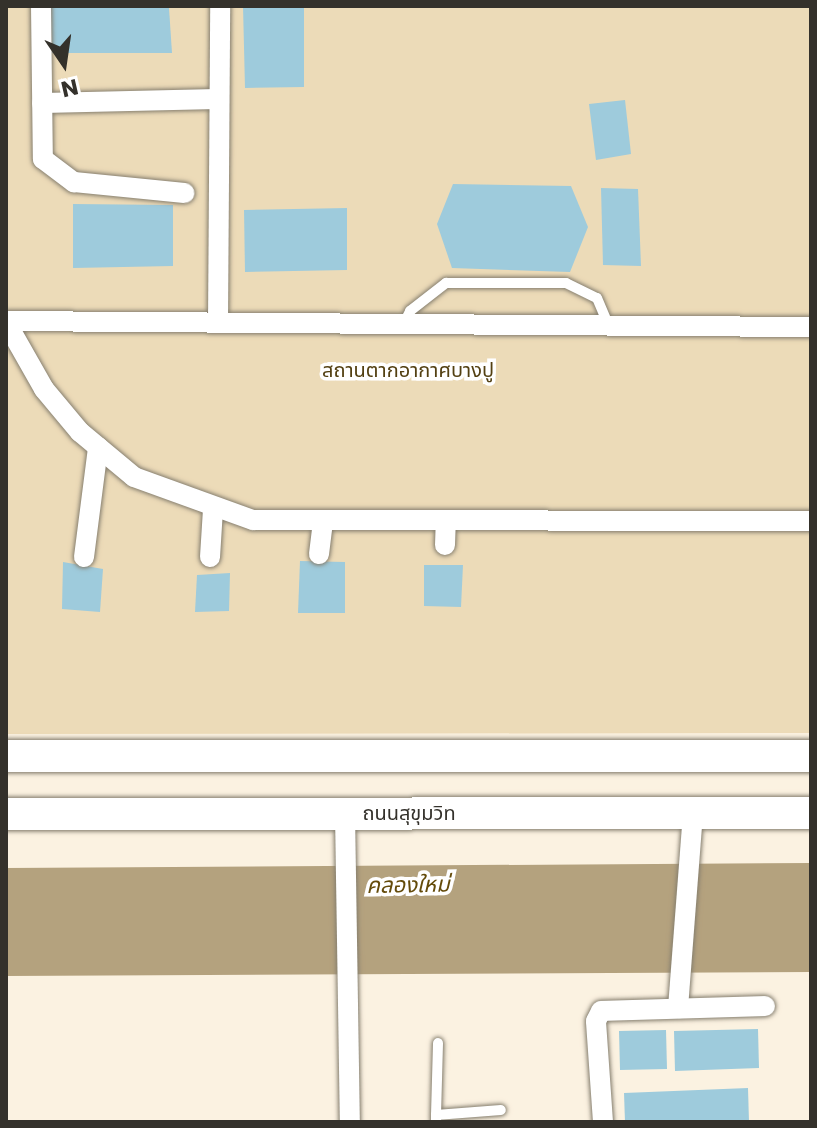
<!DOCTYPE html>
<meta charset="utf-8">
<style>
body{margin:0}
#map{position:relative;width:817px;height:1128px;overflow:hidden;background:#fbf2e1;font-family:Poppins,"Noto Sans Thai",sans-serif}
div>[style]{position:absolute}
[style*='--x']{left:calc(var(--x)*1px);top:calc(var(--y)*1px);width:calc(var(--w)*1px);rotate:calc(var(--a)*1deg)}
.green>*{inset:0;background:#ecdbb8}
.water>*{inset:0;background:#b4a27e}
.building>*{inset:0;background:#9ecbdc}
.roads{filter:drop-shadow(0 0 2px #867f6f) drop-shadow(0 0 2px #867f6f)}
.service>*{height:10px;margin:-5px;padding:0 5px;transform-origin:5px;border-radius:5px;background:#fff}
.minor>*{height:20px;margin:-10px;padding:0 10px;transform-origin:10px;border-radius:10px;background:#fff}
.trunk>*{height:32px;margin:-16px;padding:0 16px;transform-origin:16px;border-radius:16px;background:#fff}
span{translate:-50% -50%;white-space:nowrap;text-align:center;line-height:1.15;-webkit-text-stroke:7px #fff;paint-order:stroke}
.park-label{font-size:20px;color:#534012}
.street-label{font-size:20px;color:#34312b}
.water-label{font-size:22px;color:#644b0a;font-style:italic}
.frame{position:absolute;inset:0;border:8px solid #34312b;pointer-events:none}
.north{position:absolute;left:24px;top:24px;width:80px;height:80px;-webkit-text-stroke:6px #fff;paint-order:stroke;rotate:167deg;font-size:22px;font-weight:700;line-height:32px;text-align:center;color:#34312b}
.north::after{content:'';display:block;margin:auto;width:28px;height:36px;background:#34312b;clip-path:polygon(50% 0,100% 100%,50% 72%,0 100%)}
</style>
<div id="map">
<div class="green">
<div style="clip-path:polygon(6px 6px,811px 6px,811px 733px,6px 734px)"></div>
</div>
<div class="water">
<div style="clip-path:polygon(811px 863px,811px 972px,6px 976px,6px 868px)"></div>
</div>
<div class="building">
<div style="clip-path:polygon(243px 6px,304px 6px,304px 87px,245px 88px)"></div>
<div style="clip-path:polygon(50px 7px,169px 8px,172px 53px,52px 53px)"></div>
<div style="clip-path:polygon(625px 100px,631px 154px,596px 160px,589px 104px)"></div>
<div style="clip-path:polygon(453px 184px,571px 186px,588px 227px,570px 272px,452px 268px,437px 224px)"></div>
<div style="clip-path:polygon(601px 188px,638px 189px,641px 266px,603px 265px)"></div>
<div style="clip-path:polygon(73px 204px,173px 205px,173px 266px,73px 268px)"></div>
<div style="clip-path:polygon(347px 208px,347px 270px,245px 272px,244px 210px)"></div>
<div style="clip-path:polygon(300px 561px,345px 562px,345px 613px,298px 613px)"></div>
<div style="clip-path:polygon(63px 562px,103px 569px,100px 612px,62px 609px)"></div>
<div style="clip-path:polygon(424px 565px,463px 565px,461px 607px,424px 606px)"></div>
<div style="clip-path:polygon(230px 573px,229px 611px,195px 612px,197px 575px)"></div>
<div style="clip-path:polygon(758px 1029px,759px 1068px,675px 1071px,674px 1031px)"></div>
<div style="clip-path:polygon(666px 1030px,667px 1069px,620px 1070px,619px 1031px)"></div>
<div style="clip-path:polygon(748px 1088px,749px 1122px,625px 1122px,624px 1093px)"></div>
</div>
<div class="roads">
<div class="service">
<div style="--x:403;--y:325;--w:16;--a:-63"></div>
<div style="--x:410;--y:311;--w:46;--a:-37.9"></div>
<div style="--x:446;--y:283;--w:120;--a:0"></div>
<div style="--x:566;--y:283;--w:34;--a:26"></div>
<div style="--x:597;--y:298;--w:30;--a:67"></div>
<div style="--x:436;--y:1115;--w:72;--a:-88.4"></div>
<div style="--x:436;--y:1122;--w:7;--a:-90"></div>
<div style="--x:436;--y:1115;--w:65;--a:-4.4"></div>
</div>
<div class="minor">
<div style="--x:41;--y:6;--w:153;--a:89.3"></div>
<div style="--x:43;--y:159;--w:39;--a:37"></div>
<div style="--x:74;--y:182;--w:111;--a:5.7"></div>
<div style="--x:42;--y:103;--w:176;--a:-1.3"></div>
<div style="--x:6;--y:321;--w:805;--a:0.43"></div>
<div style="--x:6;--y:322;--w:77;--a:60.4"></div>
<div style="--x:44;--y:389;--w:56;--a:50.1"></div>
<div style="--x:80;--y:432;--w:70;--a:39.8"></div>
<div style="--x:134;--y:477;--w:127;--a:19.9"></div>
<div style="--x:253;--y:520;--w:558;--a:0.1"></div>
<div style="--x:218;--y:323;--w:317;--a:-89.6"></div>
<div style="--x:445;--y:545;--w:24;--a:-88"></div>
<div style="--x:319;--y:554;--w:31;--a:-83"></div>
<div style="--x:84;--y:557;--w:111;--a:-82.7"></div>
<div style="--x:210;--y:557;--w:48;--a:-86.4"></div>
<div style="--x:345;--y:813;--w:309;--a:89.1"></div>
<div style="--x:678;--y:1008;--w:196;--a:-85.6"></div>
<div style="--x:603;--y:1122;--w:101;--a:-94"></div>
<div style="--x:596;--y:1021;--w:11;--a:-63"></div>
<div style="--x:601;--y:1011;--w:164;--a:-1.7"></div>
</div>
<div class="trunk">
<div style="--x:6;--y:756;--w:805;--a:0"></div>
<div style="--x:6;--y:814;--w:805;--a:-0.07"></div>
</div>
</div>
<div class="park-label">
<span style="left:408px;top:370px">สถานตากอากาศบางปู</span>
</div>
<div class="street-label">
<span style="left:409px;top:813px">ถนนสุขุมวิท</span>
</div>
<div class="water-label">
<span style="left:408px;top:885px;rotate:-1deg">คลองใหม่</span>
</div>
<div class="frame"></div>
<div class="north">N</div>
</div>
